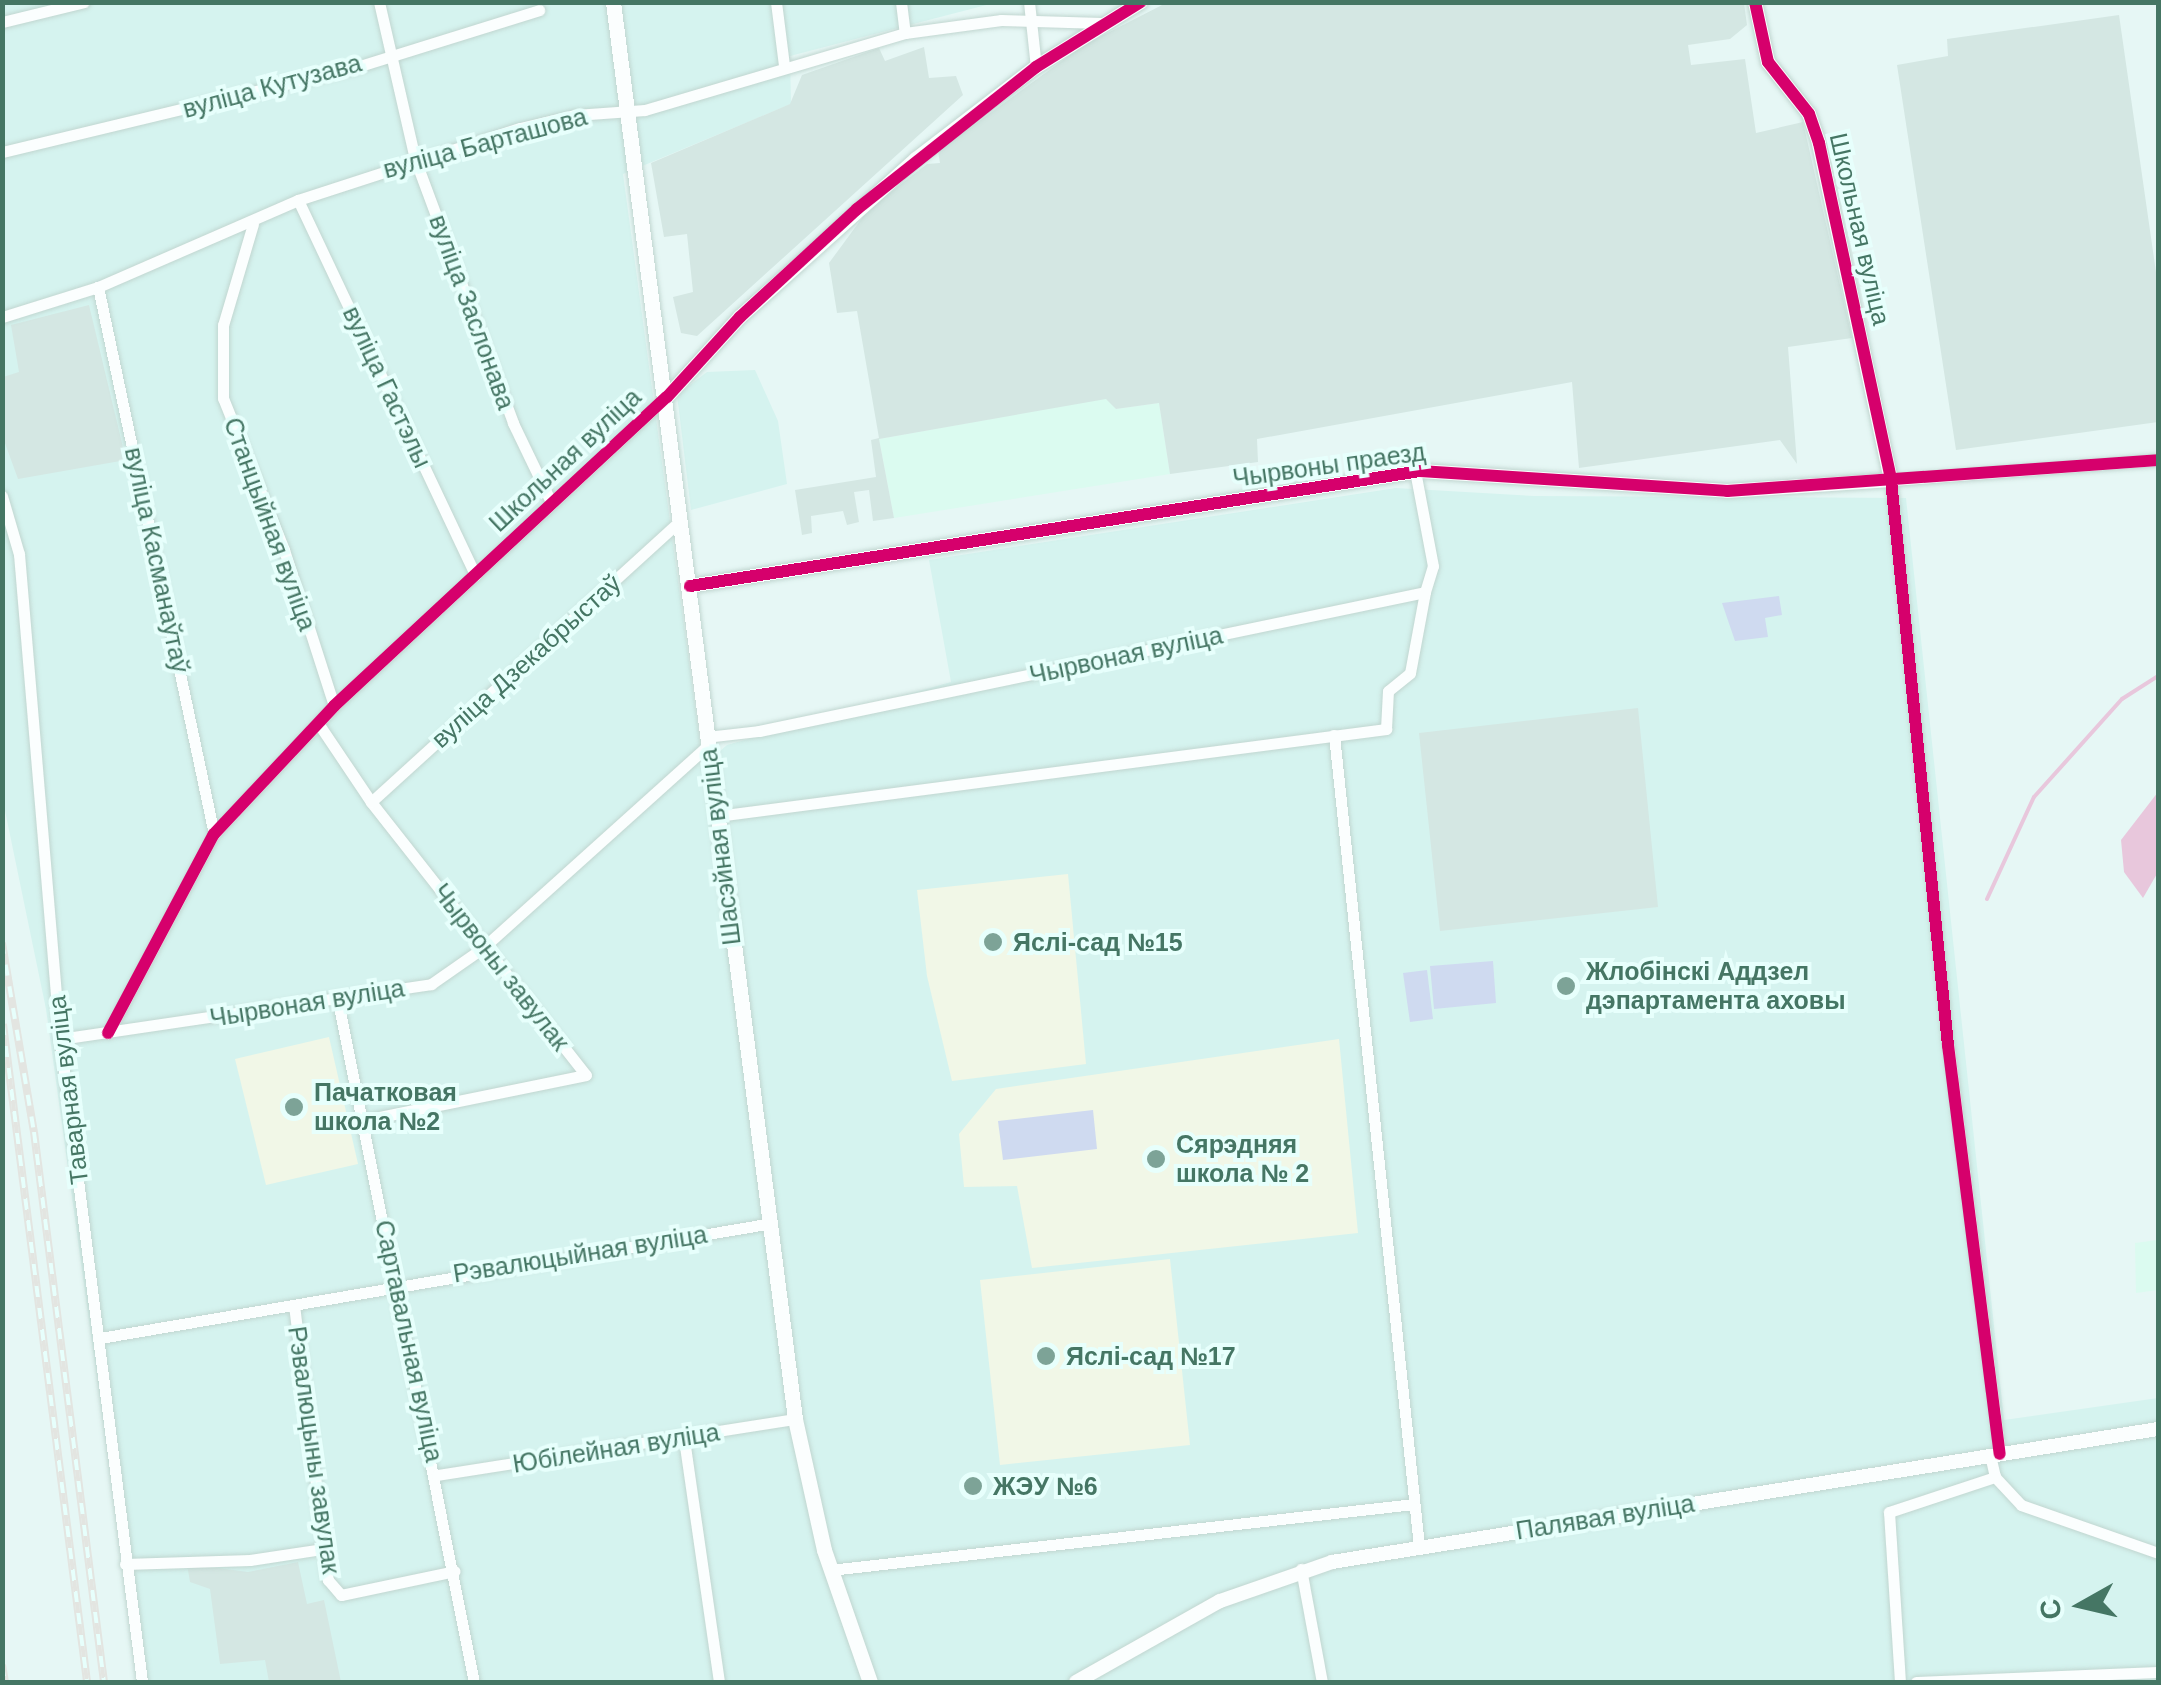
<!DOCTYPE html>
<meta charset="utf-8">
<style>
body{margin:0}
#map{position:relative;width:2161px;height:1685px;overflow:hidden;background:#e6f7f5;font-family:Helvetica,sans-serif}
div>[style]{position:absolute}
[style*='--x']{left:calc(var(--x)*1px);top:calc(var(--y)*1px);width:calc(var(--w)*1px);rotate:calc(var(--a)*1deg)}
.residential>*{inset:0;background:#d5f3ef}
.commercial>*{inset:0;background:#dbfbf0}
.industrial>*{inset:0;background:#d4e7e3}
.education>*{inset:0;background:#f1f7e7}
.green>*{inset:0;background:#cfdaf0}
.water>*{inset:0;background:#e8c7dc}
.stream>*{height:4px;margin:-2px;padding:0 2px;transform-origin:2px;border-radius:2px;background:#e8c7dc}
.roads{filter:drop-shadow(0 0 2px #c1d6d0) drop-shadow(0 0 2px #c1d6d0)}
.minor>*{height:11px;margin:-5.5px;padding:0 5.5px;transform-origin:5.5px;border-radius:5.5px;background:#fbfefe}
.tertiary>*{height:14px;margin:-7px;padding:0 7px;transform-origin:7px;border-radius:7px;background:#fbfefe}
.secondary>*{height:15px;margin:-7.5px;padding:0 7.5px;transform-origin:7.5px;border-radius:7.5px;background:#fbfefe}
.rail>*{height:8px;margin-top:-4px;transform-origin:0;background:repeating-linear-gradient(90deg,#e7fffc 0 11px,#e3e5e1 0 22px);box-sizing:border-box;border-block:2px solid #e3e5e1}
.cycleway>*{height:12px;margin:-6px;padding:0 6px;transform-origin:6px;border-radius:6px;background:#d6006c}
.dots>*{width:28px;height:28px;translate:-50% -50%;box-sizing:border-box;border:5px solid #e7fffc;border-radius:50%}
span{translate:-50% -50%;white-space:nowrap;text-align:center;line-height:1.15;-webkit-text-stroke:8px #e7fffc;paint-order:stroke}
.street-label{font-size:25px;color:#457664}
.poi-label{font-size:25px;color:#457664;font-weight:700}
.left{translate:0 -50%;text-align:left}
.frame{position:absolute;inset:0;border:5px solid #457664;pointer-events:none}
.north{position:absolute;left:2031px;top:1555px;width:100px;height:100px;-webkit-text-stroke:8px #e7fffc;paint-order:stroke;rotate:262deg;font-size:28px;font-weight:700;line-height:40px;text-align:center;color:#457664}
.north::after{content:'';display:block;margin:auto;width:35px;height:45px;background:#457664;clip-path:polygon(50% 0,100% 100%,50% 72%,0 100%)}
</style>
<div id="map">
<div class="residential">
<div style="clip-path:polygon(2px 3px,994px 3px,790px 56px,791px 104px,623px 174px,703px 766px,727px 745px,951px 682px,929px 560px,1396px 488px,1534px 496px,1906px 498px,2004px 1420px,2158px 1398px,2158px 1682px,139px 1682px,46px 1009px,3px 801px)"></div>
<div style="clip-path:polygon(755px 370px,778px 421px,787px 484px,691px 510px,677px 395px,707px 372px)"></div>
</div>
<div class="commercial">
<div style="clip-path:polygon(1107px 398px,1116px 409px,1159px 403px,1170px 474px,894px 518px,879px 439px)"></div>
<div style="clip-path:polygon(2158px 1240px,2158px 1290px,2136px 1293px,2135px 1243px)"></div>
</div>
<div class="industrial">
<div style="clip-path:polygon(1166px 3px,1744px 3px,1747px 25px,1730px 39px,1688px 45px,1691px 65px,1745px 59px,1756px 133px,1803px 122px,1852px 338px,1788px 347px,1797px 464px,1780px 440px,1579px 468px,1572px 382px,1257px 439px,1258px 462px,1170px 474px,1159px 403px,1116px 409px,1106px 399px,879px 439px,894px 518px,873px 521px,869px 490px,854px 492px,859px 522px,847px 525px,843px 511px,811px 516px,812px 533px,802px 535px,795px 490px,876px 477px,871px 440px,879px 438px,857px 311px,837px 313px,829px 263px,868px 210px,927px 164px,940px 163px,938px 151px,1084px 45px)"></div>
<div style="clip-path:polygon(2119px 15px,2158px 286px,2158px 422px,1956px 450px,1897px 65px,1948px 56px,1947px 39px)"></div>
<div style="clip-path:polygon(924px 47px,929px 78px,956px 76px,963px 95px,697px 336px,681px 333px,673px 297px,693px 292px,687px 234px,664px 237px,651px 163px,790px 104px,802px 75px,879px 48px,885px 61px)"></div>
<div style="clip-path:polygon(89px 305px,126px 460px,18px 479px,2px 435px,3px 377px,19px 372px,11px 325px)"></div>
<div style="clip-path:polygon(1638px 708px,1658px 907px,1440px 931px,1419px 733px)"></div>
<div style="clip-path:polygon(298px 1562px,307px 1604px,324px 1600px,341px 1682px,269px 1682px,265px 1660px,220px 1664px,210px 1589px,190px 1582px,187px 1564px,248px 1572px)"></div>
</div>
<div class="education">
<div style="clip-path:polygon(1068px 874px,1086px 1064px,952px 1081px,927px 976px,917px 890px)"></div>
<div style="clip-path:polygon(329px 1037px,358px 1164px,266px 1185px,235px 1059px)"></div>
<div style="clip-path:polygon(1339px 1039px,1358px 1233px,1032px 1268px,1017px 1186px,964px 1187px,959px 1134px,996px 1089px)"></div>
<div style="clip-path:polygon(1170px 1259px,1190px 1445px,1000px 1465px,980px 1280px)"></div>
</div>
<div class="green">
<div style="clip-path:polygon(1779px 596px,1782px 615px,1765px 618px,1768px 637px,1735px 641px,1722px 603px)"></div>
<div style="clip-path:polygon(1493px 961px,1496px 1003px,1434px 1009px,1430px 966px)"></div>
<div style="clip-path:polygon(1427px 970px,1433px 1019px,1410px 1022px,1403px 973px)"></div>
<div style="clip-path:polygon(1093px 1110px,1097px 1149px,1003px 1160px,998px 1121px)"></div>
</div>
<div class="water">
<div style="clip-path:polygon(2158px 792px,2158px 872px,2143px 898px,2124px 872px,2121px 840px)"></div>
</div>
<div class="stream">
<div style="--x:1987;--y:899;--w:112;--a:-65.3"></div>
<div style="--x:2034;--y:797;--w:132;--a:-48.1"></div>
<div style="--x:2122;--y:699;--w:43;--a:-32.6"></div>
</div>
<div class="roads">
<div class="minor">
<div style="--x:379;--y:2;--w:161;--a:77.1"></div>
<div style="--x:415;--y:159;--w:282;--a:69.6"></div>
<div style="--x:513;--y:423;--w:85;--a:64.3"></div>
<div style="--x:776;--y:2;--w:64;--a:82.8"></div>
<div style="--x:901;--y:2;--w:31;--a:83"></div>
<div style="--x:1029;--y:2;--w:65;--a:83.9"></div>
<div style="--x:2;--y:22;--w:84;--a:-13.7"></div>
<div style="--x:2;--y:152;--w:361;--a:-13.5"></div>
<div style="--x:353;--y:68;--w:195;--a:-17.3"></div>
<div style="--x:298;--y:200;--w:415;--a:64.7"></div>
<div style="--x:253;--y:224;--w:105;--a:106.5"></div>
<div style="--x:223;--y:325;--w:73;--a:90"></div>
<div style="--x:223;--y:398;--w:164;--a:68.1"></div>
<div style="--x:284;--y:550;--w:164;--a:72.2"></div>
<div style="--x:98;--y:287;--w:559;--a:78.03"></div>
<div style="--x:2;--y:317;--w:101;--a:-17.4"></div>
<div style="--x:98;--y:287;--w:218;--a:-23.5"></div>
<div style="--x:298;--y:200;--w:233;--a:-18"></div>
<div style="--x:520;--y:128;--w:57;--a:-13.3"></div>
<div style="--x:575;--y:115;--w:70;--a:-4.1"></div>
<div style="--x:645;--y:110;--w:271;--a:-16.5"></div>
<div style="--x:905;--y:33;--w:97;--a:-7.7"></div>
<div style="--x:1001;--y:20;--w:101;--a:1.7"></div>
<div style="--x:2;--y:496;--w:60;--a:73.7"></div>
<div style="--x:19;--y:554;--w:487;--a:85.2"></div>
<div style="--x:60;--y:1039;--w:648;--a:82.73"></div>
<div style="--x:318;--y:723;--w:95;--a:56.1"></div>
<div style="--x:371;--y:802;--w:347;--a:51.8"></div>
<div style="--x:586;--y:1075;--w:227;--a:168.5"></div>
<div style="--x:1334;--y:735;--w:816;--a:84.02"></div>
<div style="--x:706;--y:737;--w:53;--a:-6.5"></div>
<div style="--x:759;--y:731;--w:680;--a:-11.79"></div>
<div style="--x:1425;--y:592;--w:27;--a:-73"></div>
<div style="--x:1433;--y:566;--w:97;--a:-100.7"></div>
<div style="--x:371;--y:802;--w:419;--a:-42.3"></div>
<div style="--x:717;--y:816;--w:675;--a:-7.41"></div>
<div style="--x:1386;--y:729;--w:38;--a:-87"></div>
<div style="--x:1388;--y:691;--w:28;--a:-39"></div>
<div style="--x:1410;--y:673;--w:82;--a:-79.5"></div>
<div style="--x:338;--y:1001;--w:694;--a:78.71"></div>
<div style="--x:108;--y:1033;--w:225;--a:-62"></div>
<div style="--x:214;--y:834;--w:175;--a:-46.8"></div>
<div style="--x:334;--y:706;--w:454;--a:-42.9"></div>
<div style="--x:60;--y:1039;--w:375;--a:-8.4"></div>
<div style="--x:431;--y:984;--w:65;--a:-34.9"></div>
<div style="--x:484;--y:947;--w:300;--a:-42"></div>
<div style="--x:294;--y:1305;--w:277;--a:83"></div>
<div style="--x:328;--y:1580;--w:20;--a:49"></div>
<div style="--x:341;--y:1595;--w:116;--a:-11.9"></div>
<div style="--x:100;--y:1338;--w:676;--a:-9.71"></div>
<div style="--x:684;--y:1439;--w:246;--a:81.8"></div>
<div style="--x:2000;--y:1454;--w:412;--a:-97.2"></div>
<div style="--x:1948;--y:1045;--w:568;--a:-95.76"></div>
<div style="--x:1891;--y:480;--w:268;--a:-4.3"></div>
<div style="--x:1990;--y:1455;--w:23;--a:77"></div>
<div style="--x:1995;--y:1477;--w:38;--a:47"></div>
<div style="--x:2021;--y:1505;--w:145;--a:19.3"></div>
<div style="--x:437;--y:1475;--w:362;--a:-8.9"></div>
<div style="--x:125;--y:1564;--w:125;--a:-1.8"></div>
<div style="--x:250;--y:1560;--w:74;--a:-8.6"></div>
<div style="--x:1301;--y:1569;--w:115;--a:79.5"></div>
<div style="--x:830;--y:1570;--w:588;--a:-6.45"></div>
<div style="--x:1900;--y:1682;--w:170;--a:-93.7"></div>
<div style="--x:1889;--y:1512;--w:112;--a:-18.3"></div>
<div style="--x:1916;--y:1682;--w:242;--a:-2.4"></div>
</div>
<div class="tertiary">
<div style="--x:667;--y:397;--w:108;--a:-47.6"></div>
<div style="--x:740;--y:317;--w:237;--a:-41.9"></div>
<div style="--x:916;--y:159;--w:151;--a:-37.5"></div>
<div style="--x:1036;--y:67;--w:123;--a:-31.8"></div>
<div style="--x:690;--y:586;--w:739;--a:-8.95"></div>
<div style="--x:1420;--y:471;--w:308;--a:3.7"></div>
<div style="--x:1727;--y:491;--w:164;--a:-3.8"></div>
<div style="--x:1891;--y:480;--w:345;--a:-102.1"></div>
<div style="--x:1819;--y:143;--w:31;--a:-109"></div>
<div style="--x:1809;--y:114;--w:66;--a:-128.3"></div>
<div style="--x:1768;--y:62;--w:61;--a:-102.2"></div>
<div style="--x:1076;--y:1682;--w:165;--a:-29.4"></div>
<div style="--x:1220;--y:1601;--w:119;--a:-19.2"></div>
<div style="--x:1332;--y:1562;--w:837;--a:-9.15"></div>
</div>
<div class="secondary">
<div style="--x:613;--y:2;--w:1429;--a:82.68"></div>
<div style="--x:795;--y:1419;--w:134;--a:77.5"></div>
<div style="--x:824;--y:1550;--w:140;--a:70.8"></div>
</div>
</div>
<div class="rail">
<div style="--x:2;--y:943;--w:192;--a:80.4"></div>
<div style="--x:34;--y:1132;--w:554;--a:82.75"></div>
<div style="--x:3;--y:1024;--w:663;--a:82.72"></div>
<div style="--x:2;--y:1665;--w:17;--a:80"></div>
</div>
<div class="cycleway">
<div style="--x:1755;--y:2;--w:61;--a:77.8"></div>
<div style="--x:1768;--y:62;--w:66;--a:51.7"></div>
<div style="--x:1809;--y:114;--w:31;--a:71"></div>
<div style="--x:1819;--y:143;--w:345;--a:77.9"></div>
<div style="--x:1891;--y:480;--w:568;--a:84.24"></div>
<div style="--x:1948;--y:1045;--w:412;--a:82.8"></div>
<div style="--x:690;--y:586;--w:739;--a:-8.95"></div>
<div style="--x:1420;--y:471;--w:308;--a:3.7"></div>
<div style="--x:1727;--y:491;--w:432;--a:-4.1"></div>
<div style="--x:108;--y:1033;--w:225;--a:-62"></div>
<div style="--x:214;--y:834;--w:175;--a:-46.8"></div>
<div style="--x:334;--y:706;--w:454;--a:-42.9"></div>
<div style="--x:667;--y:397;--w:108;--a:-47.6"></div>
<div style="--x:740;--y:317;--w:159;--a:-42.7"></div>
<div style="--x:857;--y:209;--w:228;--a:-38.4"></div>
<div style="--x:1036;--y:67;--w:123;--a:-31.8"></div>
</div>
<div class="dots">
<div style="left:993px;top:942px;background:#7da397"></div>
<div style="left:1566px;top:986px;background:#7da397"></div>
<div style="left:294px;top:1107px;background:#7da397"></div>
<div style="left:1156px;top:1159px;background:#7da397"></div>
<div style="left:1046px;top:1356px;background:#7da397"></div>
<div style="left:973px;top:1486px;background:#7da397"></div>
</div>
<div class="street-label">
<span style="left:272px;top:86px;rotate:-15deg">вуліца Кутузава</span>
<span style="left:485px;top:143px;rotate:-15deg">вуліца Барташова</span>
<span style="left:1860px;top:229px;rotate:77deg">Школьная вуліца</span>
<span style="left:472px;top:312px;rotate:70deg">вуліца Заслонава</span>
<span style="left:387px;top:387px;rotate:65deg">вуліца Гастэлы</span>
<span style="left:565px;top:460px;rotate:-43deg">Школьная вуліца</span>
<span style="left:1329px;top:465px;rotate:-8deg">Чырвоны праезд</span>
<span style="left:270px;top:524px;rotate:70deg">Станцыйная вуліца</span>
<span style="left:157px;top:560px;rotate:78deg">вуліца Касманаўтаў</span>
<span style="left:1126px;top:655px;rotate:-12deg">Чырвоная вуліца</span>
<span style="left:526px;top:661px;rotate:-42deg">вуліца Дзекабрыстаў</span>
<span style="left:720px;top:847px;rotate:-97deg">Шасэйная вуліца</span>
<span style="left:501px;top:967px;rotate:52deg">Чырвоны завулак</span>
<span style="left:307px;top:1003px;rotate:-9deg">Чырвоная вуліца</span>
<span style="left:68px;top:1090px;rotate:-97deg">Таварная вуліца</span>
<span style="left:580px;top:1254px;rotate:-9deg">Рэвалюцыйная вуліца</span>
<span style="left:409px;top:1341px;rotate:78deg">Сартавальная вуліца</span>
<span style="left:616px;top:1448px;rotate:-9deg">Юбілейная вуліца</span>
<span style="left:314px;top:1450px;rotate:82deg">Рэвалюцыны завулак</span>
<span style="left:1605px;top:1517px;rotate:-9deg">Палявая вуліца</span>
</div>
<div class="poi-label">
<span class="left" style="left:1013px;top:942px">Яслі-сад №15</span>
<span class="left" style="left:1586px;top:986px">Жлобінскі Аддзел<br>дэпартамента аховы</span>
<span class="left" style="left:314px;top:1107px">Пачатковая<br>школа №2</span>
<span class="left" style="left:1176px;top:1159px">Сярэдняя<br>школа № 2</span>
<span class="left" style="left:1066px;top:1356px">Яслі-сад №17</span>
<span class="left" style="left:993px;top:1486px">ЖЭУ №6</span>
</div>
<div class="frame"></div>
<div class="north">С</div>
</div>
